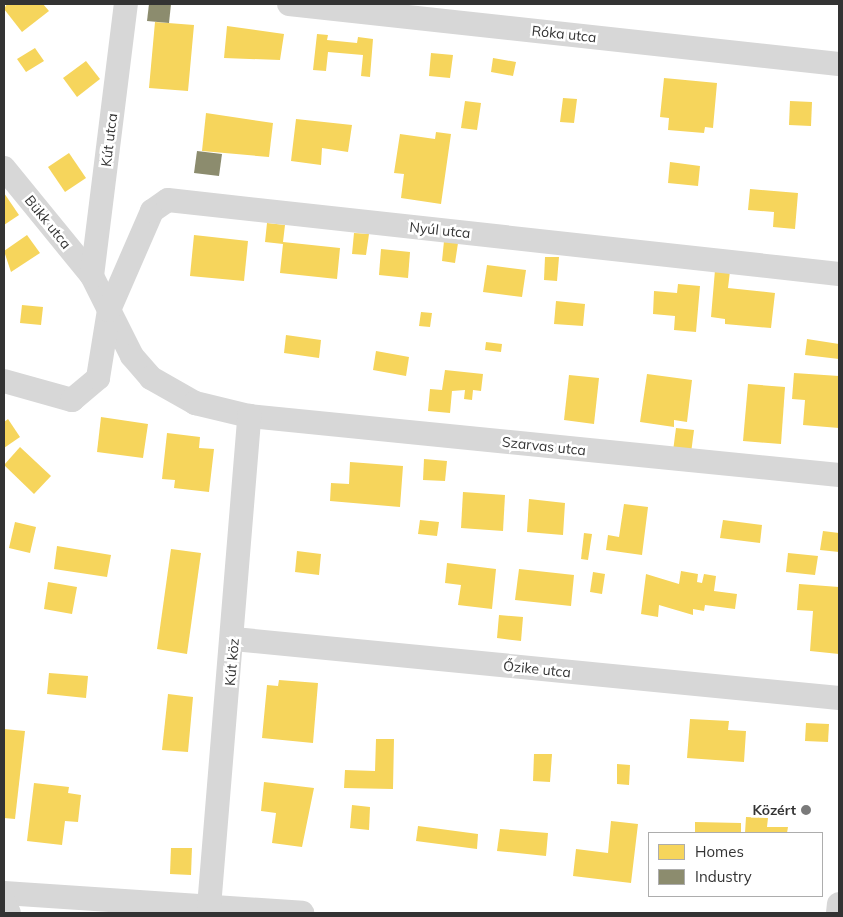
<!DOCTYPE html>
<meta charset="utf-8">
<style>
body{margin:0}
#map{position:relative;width:843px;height:917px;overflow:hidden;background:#fff;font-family:Mulish,sans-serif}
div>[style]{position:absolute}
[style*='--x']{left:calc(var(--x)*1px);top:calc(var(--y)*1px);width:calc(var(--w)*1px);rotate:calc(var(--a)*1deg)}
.homes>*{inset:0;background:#f6d55c}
.industry>*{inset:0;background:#8c8c6e}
.street>*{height:24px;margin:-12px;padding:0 12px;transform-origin:12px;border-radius:12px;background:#d7d7d7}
.dots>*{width:14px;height:14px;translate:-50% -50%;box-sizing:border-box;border:2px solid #fff;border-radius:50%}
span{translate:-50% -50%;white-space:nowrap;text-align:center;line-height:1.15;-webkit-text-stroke:5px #fff;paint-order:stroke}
.street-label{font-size:14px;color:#333}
.poi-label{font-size:14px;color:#333;font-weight:700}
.right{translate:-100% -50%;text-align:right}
.frame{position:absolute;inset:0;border:5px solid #333;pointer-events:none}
.legend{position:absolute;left:648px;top:832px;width:175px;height:65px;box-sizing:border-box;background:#fff;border:1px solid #adadad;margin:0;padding:6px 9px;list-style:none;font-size:15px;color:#333}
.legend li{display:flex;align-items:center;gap:10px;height:25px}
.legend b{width:25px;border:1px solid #adadad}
</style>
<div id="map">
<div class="homes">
<div style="clip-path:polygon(7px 4px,43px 4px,49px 11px,22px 32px,4px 9px)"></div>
<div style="clip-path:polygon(155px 22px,194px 25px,188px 91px,149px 88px)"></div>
<div style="clip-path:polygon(227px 26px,284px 34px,280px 60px,224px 58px)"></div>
<div style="clip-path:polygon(317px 34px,328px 35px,327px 40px,357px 43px,358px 37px,373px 39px,370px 77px,361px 76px,363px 55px,328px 52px,326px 71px,313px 70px)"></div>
<div style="clip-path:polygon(35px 48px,44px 61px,26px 72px,17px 59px)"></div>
<div style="clip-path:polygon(431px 53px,453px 55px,450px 78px,429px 76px)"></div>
<div style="clip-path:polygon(493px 58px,516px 62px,513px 76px,491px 72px)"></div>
<div style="clip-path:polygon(86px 61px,100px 79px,77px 97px,63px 78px)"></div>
<div style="clip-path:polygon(664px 78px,717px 83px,713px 128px,705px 127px,704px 133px,668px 130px,669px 118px,660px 117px)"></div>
<div style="clip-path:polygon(563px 98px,577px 99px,574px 123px,560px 122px)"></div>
<div style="clip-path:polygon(465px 101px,481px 103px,477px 130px,461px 128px)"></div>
<div style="clip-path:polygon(790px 101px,812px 102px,811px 126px,789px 125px)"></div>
<div style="clip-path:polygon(206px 113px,273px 123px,269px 157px,202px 151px)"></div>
<div style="clip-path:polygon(296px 119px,352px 125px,348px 152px,322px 148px,321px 165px,291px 161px)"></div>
<div style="clip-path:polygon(436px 132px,451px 134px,441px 204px,401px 198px,404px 174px,394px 173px,400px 134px,435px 139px)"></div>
<div style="clip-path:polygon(69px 153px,86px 178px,65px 192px,48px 167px)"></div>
<div style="clip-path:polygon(670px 162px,700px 166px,698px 186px,668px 183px)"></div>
<div style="clip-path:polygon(750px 189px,798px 193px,795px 229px,773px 227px,774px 212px,748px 210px)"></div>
<div style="clip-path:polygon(4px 193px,19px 215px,4px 225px)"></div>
<div style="clip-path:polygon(267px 223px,285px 225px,283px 242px,340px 248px,337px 279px,280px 273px,283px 244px,265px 242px)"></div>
<div style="clip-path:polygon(354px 233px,369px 234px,366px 255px,352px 254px)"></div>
<div style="clip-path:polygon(27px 235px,40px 253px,11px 272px,4px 251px)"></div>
<div style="clip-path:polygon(194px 235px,248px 241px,244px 281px,190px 276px)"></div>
<div style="clip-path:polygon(444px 241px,458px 243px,455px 263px,442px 261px)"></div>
<div style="clip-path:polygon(381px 249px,410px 252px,408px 278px,379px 275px)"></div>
<div style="clip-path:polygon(545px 257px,559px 257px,557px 281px,544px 280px)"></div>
<div style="clip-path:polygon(487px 265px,526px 270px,522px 297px,483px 292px)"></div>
<div style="clip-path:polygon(715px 270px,730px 271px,728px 288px,775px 293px,771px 328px,725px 324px,725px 319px,711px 317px)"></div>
<div style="clip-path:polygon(678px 284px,700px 286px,696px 332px,674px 330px,675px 316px,653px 314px,654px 291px,677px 293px)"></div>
<div style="clip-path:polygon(556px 301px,585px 304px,583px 326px,554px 324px)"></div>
<div style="clip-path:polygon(22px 305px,43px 307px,41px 325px,20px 323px)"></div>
<div style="clip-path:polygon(421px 312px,432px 313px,430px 327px,419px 326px)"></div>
<div style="clip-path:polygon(286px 335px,321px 340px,319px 358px,284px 353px)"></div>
<div style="clip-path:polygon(807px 339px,839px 344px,839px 359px,805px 355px)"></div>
<div style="clip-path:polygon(486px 342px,502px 344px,501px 352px,485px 350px)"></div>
<div style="clip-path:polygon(376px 351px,409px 357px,406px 376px,373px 370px)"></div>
<div style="clip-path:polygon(445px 370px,483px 374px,481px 391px,473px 390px,472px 400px,464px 399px,465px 390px,452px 391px,450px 413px,428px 411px,430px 389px,442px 390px)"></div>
<div style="clip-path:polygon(794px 373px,839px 376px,839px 428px,803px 425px,805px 400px,792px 399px)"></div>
<div style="clip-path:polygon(647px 374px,692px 380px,687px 422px,674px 420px,674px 427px,640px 422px)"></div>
<div style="clip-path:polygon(569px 375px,599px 378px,594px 424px,564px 420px)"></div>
<div style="clip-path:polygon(748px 384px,785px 387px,781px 444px,743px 441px)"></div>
<div style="clip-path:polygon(101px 417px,148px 424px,143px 458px,97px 452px)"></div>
<div style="clip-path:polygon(8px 419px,20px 437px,4px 448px,4px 422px)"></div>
<div style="clip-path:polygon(676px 428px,694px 430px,691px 453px,673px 451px)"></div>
<div style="clip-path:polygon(167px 433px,200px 437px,199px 448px,214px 449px,209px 492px,174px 488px,175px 480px,162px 479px)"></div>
<div style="clip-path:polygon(20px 447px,51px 476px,34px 494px,4px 465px)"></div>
<div style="clip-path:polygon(424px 459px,447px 461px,445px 481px,423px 480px)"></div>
<div style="clip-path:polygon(350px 462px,403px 466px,400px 507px,330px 501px,331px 483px,349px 484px)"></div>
<div style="clip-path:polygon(463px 492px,505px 495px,503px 531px,461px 528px)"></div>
<div style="clip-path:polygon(529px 499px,565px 503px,563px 535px,527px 532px)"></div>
<div style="clip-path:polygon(624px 504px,648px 507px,642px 555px,606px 550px,608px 535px,619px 537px)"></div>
<div style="clip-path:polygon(420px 520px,439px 522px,437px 536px,418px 534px)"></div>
<div style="clip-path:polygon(723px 520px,762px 525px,760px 543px,720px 538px)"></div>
<div style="clip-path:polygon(15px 522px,36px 527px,30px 553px,9px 548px)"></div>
<div style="clip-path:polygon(823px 531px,839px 533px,839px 552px,820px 550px)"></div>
<div style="clip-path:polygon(584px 533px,592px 534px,588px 560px,581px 559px)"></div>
<div style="clip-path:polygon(57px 546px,111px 555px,107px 577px,54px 569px)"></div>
<div style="clip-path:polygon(171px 549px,201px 553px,187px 654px,157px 649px)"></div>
<div style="clip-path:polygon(297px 551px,321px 554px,319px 575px,295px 572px)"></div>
<div style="clip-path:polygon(788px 553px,818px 556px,815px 575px,786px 572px)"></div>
<div style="clip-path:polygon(447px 563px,496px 569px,492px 609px,458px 605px,461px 585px,445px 583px)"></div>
<div style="clip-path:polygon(519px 569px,574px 575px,571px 606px,515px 600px)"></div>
<div style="clip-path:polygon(681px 571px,698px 574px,697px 582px,702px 583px,704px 574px,716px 576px,714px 591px,737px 594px,735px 609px,705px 605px,704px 611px,693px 609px,693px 615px,659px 605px,658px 617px,641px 614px,646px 574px,679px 584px)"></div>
<div style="clip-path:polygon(593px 572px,605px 574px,602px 594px,590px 592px)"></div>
<div style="clip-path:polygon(48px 582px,77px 587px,72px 614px,44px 609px)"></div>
<div style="clip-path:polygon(799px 584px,839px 587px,839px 654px,810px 651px,813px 611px,797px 610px)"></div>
<div style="clip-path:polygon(499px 615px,523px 617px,521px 641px,497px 638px)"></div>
<div style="clip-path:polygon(49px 673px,88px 676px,86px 698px,47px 694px)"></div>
<div style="clip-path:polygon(279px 680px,318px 683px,313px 743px,262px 738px,267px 685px,278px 686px)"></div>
<div style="clip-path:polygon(168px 694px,193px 697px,188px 752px,162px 750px)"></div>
<div style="clip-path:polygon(690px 719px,729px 721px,728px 730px,746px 731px,744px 762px,687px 758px)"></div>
<div style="clip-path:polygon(806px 723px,829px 724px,828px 742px,805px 741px)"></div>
<div style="clip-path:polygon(4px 729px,25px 731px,15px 819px,4px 818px)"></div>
<div style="clip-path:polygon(376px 739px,394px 739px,393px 789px,344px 788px,345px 770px,375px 771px)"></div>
<div style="clip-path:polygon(534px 754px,552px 754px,550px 782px,533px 781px)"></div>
<div style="clip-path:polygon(617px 764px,630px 765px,629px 785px,617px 784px)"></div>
<div style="clip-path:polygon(264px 782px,314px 788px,302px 847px,272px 843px,276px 813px,261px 811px)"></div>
<div style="clip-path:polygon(34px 783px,69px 787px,68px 793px,81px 795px,78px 822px,65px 821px,62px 845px,27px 841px)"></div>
<div style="clip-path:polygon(352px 805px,370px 807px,369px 830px,350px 828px)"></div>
<div style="clip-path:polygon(746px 817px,768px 818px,767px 827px,788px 827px,787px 833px,745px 833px)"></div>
<div style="clip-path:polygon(611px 821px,638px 824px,631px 883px,573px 876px,576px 849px,608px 853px)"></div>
<div style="clip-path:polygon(695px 822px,741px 823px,741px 833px,695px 833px)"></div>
<div style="clip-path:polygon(418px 826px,478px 834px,477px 849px,416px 841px)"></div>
<div style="clip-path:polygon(500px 829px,548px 833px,546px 856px,497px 851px)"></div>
<div style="clip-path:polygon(171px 848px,192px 848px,191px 875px,170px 874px)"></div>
</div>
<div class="industry">
<div style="clip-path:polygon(149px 4px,171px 4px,169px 23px,147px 21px)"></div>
<div style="clip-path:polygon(197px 151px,222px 154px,219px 176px,194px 173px)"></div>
</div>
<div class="street">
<div style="--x:289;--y:4;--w:553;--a:6.23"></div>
<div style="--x:4;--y:168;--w:139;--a:50.8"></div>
<div style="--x:92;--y:276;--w:89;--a:63.4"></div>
<div style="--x:132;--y:356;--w:29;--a:49"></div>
<div style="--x:151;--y:378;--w:51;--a:29.6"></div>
<div style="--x:195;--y:403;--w:56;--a:13.5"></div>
<div style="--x:249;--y:416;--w:593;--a:5.71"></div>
<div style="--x:92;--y:276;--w:274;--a:-82.9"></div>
<div style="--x:4;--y:381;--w:71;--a:15.6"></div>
<div style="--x:72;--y:400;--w:34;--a:-40"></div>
<div style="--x:98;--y:378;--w:69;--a:-80.8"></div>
<div style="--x:109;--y:310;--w:108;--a:-66.5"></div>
<div style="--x:152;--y:211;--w:19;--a:-35"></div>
<div style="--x:168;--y:200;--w:675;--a:6.29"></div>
<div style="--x:234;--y:639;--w:608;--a:5.57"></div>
<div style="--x:4;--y:893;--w:299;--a:3.8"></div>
<div style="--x:4;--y:902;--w:12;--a:66"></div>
<div style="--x:209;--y:907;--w:493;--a:-85.3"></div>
<div style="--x:838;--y:913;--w:9;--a:-84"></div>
</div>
<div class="dots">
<div style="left:806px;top:810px;background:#7a7a7a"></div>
</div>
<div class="street-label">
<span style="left:564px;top:34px;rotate:6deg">Róka utca</span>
<span style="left:109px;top:140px;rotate:-83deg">Kút utca</span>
<span style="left:48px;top:222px;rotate:51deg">Bükk utca</span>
<span style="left:440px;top:230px;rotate:6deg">Nyúl utca</span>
<span style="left:544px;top:446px;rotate:6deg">Szarvas utca</span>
<span style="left:232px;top:662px;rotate:-85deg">Kút köz</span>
<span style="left:537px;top:669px;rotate:6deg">Őzike utca</span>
</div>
<div class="poi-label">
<span class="right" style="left:796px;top:810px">Közért</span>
</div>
<div class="frame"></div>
<ul class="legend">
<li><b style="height:14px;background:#f6d55c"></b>Homes</li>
<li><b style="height:14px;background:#8c8c6e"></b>Industry</li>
</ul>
</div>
